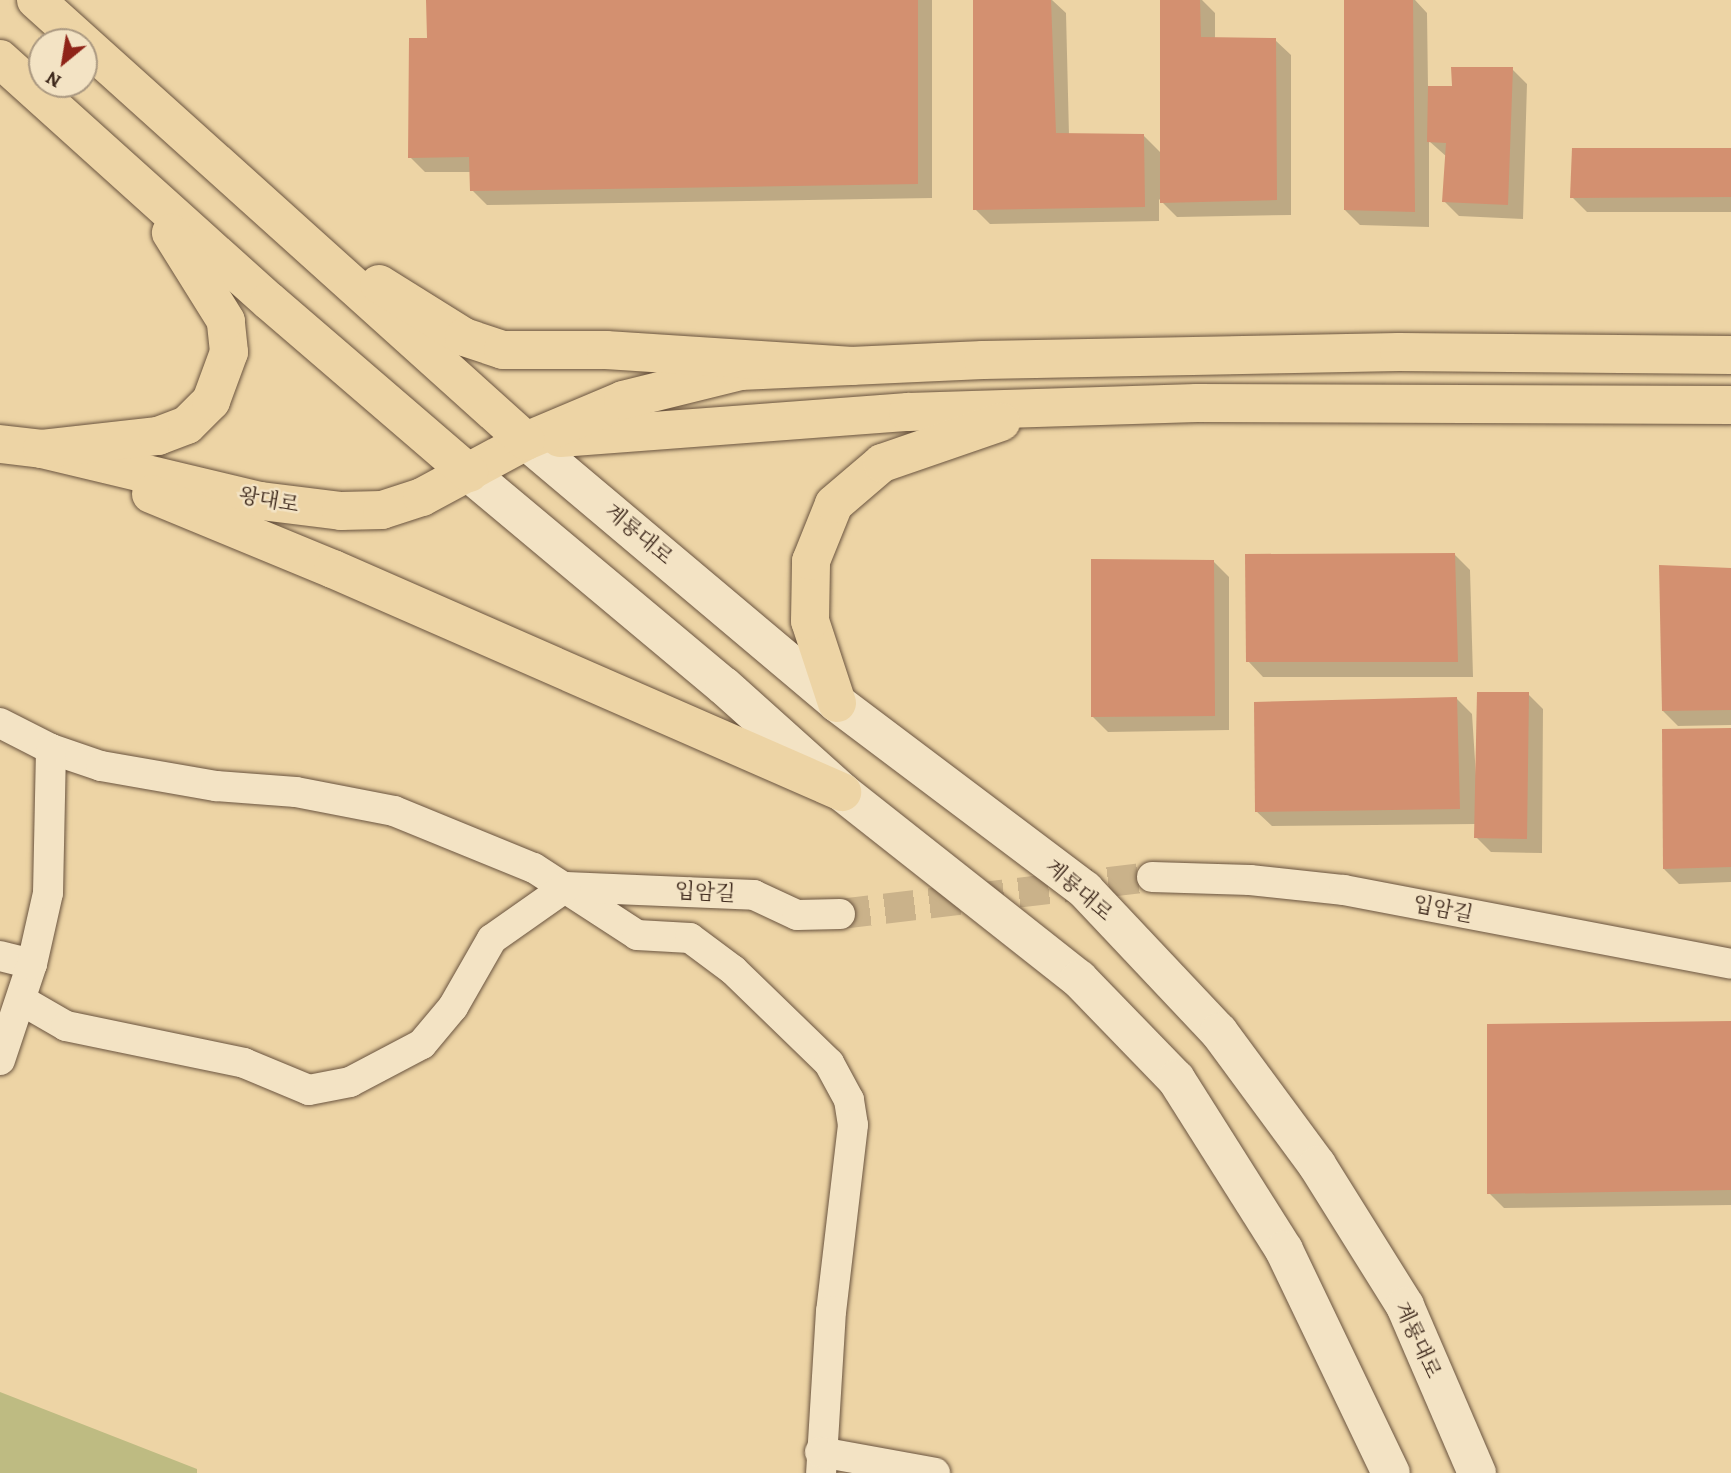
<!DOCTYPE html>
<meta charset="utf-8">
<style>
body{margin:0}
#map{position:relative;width:1731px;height:1473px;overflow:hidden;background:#edd4a5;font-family:Alegreya,"Noto Serif KR",serif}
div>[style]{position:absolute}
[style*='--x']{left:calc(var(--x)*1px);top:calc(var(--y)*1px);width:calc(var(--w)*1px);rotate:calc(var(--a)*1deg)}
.green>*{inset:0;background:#bebb82}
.shadow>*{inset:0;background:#0003}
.building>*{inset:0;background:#d39070}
.minor-tunnel>*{height:30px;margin-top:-15px;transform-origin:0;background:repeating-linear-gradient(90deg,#cab28a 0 30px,transparent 0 45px)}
.roads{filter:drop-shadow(0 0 2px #6a543f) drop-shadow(0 0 2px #6a543f)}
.minor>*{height:30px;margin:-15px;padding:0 15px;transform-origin:15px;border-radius:15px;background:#f3e3c4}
.secondary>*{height:38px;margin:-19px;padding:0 19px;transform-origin:19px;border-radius:19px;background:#f3e3c4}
.primary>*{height:38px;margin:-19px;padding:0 19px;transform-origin:19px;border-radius:19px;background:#edd4a5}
.motorway>*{height:38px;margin:-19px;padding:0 19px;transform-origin:19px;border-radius:19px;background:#edd4a5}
span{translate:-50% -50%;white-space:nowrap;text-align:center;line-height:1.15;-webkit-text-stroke:5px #f3e3c4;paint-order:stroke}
.street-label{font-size:21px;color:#3f2a1d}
.north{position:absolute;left:28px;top:28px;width:70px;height:70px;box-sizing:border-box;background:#f3e3c4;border:2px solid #ab9981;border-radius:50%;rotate:210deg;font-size:19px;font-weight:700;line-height:28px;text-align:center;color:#3f2a1d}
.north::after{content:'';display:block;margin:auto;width:24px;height:32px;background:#8f2418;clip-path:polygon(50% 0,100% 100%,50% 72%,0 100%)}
</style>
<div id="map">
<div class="green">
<div style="clip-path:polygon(0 1392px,197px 1469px,197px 1473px,0 1473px)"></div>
</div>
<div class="shadow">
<div style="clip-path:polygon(428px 0,932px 0,932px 198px,487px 205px,472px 190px,471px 172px,425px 172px,410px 157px,429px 40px)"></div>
<div style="clip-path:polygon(974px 0,1052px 0,1066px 13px,1069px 135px,1144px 136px,1162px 154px,1162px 0,1202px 0,1215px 13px,1215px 39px,1275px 40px,1291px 55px,1291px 215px,1177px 217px,1159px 199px,1159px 221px,990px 224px,975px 209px)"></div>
<div style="clip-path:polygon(1346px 0,1415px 0,1427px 13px,1428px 87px,1453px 88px,1512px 69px,1527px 84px,1523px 219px,1459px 216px,1444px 201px,1447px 157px,1429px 141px,1429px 227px,1360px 225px,1345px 210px)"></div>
<div style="clip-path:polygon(1731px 150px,1731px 212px,1587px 212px,1572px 197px)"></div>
<div style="clip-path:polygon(1455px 555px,1470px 570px,1473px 677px,1263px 677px,1248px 661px)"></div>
<div style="clip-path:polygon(1214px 562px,1229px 577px,1229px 730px,1108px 732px,1093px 717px)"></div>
<div style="clip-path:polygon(1731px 569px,1731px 725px,1678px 726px,1663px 711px)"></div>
<div style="clip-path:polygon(1528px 694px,1543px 709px,1542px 853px,1491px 852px,1476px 837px,1476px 824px,1272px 826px,1256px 811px,1457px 699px,1472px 714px,1477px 791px)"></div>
<div style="clip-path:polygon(1731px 730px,1731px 882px,1679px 884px,1664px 869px)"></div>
<div style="clip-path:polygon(1731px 1023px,1731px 1205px,1504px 1208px,1489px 1193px)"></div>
</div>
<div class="building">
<div style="clip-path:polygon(426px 0,918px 0,918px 184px,470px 191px,469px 157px,408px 158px,409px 38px,427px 38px)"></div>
<div style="clip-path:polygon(973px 0,1051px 0,1056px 133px,1144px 134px,1145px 207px,973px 210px)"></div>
<div style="clip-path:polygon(1160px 0,1200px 0,1201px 37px,1276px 38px,1277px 200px,1160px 203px)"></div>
<div style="clip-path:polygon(1344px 0,1413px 0,1415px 212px,1344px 210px)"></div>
<div style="clip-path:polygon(1451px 67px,1513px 67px,1508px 205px,1442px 202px,1446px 143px,1427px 142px,1428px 86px,1452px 86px)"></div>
<div style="clip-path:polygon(1572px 148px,1731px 148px,1731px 197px,1570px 198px)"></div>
<div style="clip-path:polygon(1455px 553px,1458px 662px,1246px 662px,1245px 554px)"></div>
<div style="clip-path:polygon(1091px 559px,1214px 560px,1215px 716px,1091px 717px)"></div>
<div style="clip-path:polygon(1659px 565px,1731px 568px,1731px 710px,1662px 711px)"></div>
<div style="clip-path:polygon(1477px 692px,1529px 692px,1527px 839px,1474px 838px)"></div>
<div style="clip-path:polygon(1457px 697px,1460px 809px,1255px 812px,1254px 702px)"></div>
<div style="clip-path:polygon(1731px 728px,1731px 867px,1663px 869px,1662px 729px)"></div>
<div style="clip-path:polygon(1731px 1021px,1731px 1190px,1487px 1194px,1487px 1024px)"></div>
</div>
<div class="minor-tunnel">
<div style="--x:840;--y:914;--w:314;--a:-6.8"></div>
</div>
<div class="roads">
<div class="minor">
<div style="--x:0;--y:723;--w:57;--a:27"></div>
<div style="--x:51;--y:749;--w:53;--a:18.8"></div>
<div style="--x:101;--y:766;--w:117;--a:9.9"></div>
<div style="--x:216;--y:786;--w:80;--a:4.3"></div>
<div style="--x:296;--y:792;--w:100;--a:11"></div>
<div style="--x:394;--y:811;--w:151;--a:22.2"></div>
<div style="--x:534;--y:868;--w:123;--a:33"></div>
<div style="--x:637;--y:935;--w:53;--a:3.2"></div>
<div style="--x:690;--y:938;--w:54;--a:36.7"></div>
<div style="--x:733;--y:970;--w:134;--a:44.1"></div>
<div style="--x:829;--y:1063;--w:42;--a:61.6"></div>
<div style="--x:849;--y:1100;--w:25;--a:81"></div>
<div style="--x:853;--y:1125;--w:187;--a:96.7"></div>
<div style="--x:831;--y:1311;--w:162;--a:93.5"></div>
<div style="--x:1152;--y:877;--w:98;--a:1.8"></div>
<div style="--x:1250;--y:880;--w:95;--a:6.1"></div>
<div style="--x:1344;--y:890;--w:394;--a:10.8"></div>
<div style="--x:566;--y:887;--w:188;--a:2.4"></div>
<div style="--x:754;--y:895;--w:47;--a:24.9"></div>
<div style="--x:797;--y:915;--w:43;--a:-1.3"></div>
<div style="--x:0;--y:956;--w:33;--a:14"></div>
<div style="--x:21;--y:1000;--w:52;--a:30"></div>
<div style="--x:66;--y:1026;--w:182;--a:11.7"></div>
<div style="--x:244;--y:1063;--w:70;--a:22.6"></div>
<div style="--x:309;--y:1090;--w:42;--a:-11"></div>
<div style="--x:350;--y:1082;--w:81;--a:-27.8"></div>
<div style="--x:422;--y:1044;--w:48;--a:-50"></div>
<div style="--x:453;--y:1007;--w:78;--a:-60.2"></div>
<div style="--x:492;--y:939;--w:90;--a:-35.1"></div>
<div style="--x:0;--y:1060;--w:101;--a:-71.6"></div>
<div style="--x:32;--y:964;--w:73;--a:-77.3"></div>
<div style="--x:48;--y:893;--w:144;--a:-88.8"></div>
<div style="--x:820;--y:1452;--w:117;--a:10.3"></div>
</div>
<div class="secondary">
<div style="--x:526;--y:441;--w:407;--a:40.1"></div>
<div style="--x:837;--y:703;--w:311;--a:37"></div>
<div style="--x:1085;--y:890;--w:195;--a:46.7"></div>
<div style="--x:1219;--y:1032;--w:165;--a:53.6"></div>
<div style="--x:1317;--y:1165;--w:166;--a:58"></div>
<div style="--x:1405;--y:1306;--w:182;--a:66.7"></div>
<div style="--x:469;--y:473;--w:332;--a:39.9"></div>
<div style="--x:724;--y:686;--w:159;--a:41.9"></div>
<div style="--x:842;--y:792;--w:302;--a:38.3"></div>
<div style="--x:1079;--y:979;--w:139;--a:45.9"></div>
<div style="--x:1176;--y:1079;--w:202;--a:57.7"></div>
<div style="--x:1284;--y:1250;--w:247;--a:64.4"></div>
</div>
<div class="primary">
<div style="--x:560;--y:438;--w:349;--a:-4.3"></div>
<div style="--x:908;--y:412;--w:289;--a:-1.8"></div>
<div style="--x:1197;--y:403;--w:534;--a:0.21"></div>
<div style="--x:0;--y:444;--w:42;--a:6.8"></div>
<div style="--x:42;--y:449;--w:225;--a:13.4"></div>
<div style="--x:261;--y:501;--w:81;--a:7.1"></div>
<div style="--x:341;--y:511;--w:41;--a:-1.4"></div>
<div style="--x:382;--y:510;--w:42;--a:-18"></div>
<div style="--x:422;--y:497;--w:118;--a:-28.3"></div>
<div style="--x:526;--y:441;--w:105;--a:-22.9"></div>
<div style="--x:623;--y:400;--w:121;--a:-13.9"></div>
<div style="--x:740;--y:371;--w:243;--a:-2.6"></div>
<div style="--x:983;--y:360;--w:416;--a:-1.1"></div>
<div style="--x:1399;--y:352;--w:332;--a:0.5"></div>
<div style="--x:151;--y:494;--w:197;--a:22.4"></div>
<div style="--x:333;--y:569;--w:556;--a:23.66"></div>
<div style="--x:837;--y:703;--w:86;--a:-108.2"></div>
<div style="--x:810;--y:621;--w:60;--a:-89"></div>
<div style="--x:811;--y:561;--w:61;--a:-68"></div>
<div style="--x:834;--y:504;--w:63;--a:-40.5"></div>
<div style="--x:882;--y:463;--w:126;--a:-19"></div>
</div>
<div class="motorway">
<div style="--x:36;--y:0;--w:659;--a:41.99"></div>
<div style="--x:0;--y:59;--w:362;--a:42"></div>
<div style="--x:269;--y:301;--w:264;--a:40.7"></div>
<div style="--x:379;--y:284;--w:100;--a:31.9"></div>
<div style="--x:464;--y:337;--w:41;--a:18.4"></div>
<div style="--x:503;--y:350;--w:103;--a:0"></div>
<div style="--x:606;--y:350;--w:247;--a:3.7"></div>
<div style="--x:42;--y:449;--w:117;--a:-6.4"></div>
<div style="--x:158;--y:436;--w:31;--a:-21"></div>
<div style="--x:187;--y:425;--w:34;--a:-45"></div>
<div style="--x:211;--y:401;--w:52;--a:-69.8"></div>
<div style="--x:229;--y:352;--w:31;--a:-96"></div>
<div style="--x:226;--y:321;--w:104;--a:-122"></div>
</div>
</div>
<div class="street-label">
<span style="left:269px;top:500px;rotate:10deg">왕대로</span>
<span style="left:639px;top:534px;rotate:40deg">계룡대로</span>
<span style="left:1079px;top:890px;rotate:41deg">계룡대로</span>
<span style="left:705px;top:892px;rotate:3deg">입암길</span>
<span style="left:1443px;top:909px;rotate:11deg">입암길</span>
<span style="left:1418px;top:1340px;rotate:65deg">계룡대로</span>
</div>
<div class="north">N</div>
</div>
